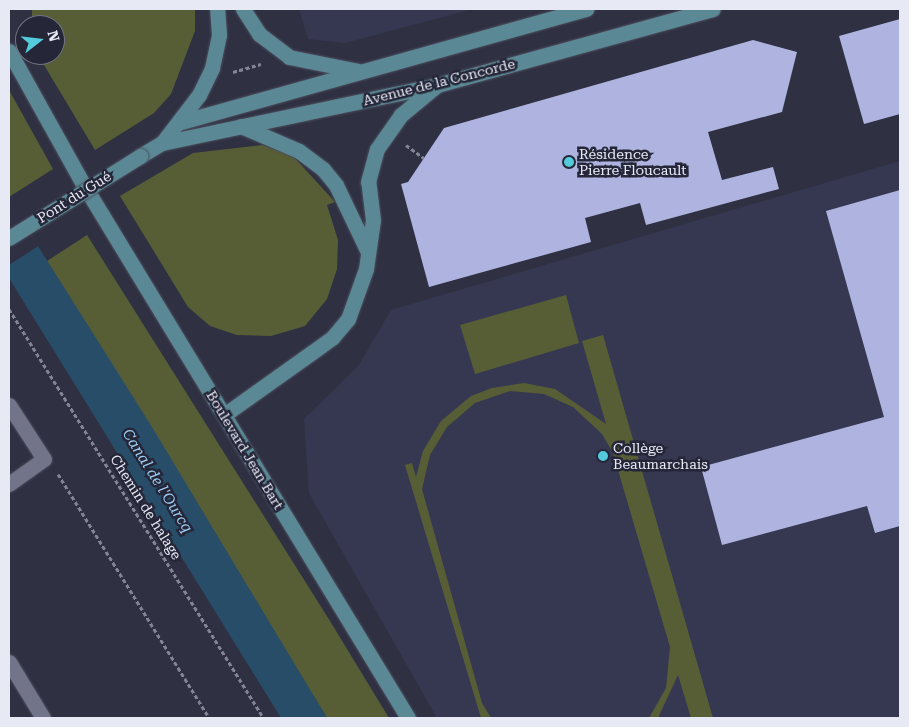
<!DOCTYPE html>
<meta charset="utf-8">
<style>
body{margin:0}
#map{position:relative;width:909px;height:727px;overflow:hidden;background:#2f3143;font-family:"Roboto Serif",serif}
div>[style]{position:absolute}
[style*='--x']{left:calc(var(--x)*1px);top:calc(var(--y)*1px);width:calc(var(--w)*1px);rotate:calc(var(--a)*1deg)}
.built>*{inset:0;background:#363851}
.green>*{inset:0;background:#575e35}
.water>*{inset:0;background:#284d69}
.pier>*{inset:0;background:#2f3143}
.building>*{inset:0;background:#aeb3df}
.path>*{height:3px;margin-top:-1.5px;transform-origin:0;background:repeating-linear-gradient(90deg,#838594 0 4px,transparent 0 6.5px)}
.roads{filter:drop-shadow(0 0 1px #4d4e5e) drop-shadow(0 0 1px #4d4e5e)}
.street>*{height:15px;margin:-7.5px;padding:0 7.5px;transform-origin:7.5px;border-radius:7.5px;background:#72748a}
.secondary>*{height:15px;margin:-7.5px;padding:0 7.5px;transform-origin:7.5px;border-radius:7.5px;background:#5a8894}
.bridges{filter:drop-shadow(0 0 1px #4d4e5e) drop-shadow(0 0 1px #4d4e5e)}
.secondary-bridge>*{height:15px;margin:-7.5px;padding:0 7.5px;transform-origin:7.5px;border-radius:7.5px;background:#5a8894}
.dots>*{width:14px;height:14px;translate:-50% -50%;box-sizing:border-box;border:2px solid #252739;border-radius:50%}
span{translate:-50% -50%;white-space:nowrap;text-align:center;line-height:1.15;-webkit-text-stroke:5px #252739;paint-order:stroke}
.street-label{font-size:14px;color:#e7e9f5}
.poi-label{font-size:14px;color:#e7e9f5}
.left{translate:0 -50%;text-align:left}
.water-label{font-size:15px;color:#9dcdf4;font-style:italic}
.frame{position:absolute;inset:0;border:10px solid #e7e9f5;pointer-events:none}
.north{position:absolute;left:15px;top:15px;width:50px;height:50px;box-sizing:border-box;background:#252739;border:1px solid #737584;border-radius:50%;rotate:74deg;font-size:14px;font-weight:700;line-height:20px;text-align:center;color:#e7e9f5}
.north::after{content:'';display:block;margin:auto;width:18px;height:22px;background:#53cbdb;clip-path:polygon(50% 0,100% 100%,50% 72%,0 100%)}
</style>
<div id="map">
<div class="built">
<div style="clip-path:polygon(299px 9px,473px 9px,345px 43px,308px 39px)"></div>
<div style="clip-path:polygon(900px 161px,900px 718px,437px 718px,309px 493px,304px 419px,359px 365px,391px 310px)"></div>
</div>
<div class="green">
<div style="clip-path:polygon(32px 9px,195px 9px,195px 31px,171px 94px,154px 113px,95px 150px,38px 55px,55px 55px,55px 25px,32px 25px)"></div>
<div style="clip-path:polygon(9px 90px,53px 169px,9px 197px)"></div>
<div style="clip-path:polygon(263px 145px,293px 156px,335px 202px,327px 205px,338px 240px,337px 269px,327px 299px,305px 326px,271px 336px,237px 335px,210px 326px,188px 307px,120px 196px,193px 153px)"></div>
<div style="clip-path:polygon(87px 235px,330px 621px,389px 718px,327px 718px,47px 261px)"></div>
<div style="clip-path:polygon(566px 295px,579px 343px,475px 374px,460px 325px)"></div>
<div style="clip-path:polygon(603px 335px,713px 718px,691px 718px,678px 675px,658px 718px,649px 718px,666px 688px,670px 647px,613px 453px,602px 434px,573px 407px,544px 394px,510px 391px,475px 403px,447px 427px,430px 455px,422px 489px,482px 703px,491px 718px,481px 718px,405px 465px,412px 463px,416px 477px,423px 451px,441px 421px,471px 396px,492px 388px,524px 383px,555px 389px,606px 424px,582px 341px)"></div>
</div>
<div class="water">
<div style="clip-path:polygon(9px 200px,152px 427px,327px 718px,281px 718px,9px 278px)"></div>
</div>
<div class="pier">
<div style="clip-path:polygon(13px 201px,40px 245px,9px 265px,9px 204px)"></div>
</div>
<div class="building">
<div style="clip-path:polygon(900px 19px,900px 114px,864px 124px,839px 36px)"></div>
<div style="clip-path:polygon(753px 40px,797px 52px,782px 112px,708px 132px,722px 180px,773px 167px,779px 189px,646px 225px,640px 203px,585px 218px,591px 242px,429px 287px,401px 184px,408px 182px,444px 128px)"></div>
<div style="clip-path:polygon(900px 190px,900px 526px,875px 533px,867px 506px,722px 545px,701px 467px,884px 417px,826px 211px)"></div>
</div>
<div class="path">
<div style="--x:233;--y:72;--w:29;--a:-16"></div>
<div style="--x:406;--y:145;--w:22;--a:36"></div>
<div style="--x:9;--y:309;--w:482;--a:58.1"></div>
<div style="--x:58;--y:474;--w:287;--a:58.2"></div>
</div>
<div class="roads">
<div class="street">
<div style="--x:9;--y:405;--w:64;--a:57.1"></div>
<div style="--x:44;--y:459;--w:43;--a:144.5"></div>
<div style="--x:9;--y:662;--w:66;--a:58.7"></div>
</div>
<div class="secondary">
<div style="--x:243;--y:9;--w:30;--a:57"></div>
<div style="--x:259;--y:34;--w:38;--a:37"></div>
<div style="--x:289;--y:57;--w:70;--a:11.5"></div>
<div style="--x:9;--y:51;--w:150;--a:60.9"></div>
<div style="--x:82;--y:182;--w:627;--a:58.69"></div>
<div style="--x:181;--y:122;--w:421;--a:-15.6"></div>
<div style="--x:241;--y:126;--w:63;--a:23.3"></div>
<div style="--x:299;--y:151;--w:30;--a:37"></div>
<div style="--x:323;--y:169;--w:21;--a:51"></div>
<div style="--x:336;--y:185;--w:72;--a:64.5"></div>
<div style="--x:162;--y:143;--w:281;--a:-11.9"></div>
<div style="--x:437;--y:85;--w:286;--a:-15.4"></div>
<div style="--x:140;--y:156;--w:26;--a:-31"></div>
<div style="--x:162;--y:143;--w:61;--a:-52.4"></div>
<div style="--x:199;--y:95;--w:30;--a:-64"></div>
<div style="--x:212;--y:68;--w:34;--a:-78"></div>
<div style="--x:219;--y:35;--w:26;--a:-94"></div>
<div style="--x:224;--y:415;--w:133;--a:-35.5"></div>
<div style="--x:332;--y:338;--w:25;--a:-50"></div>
<div style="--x:348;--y:319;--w:53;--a:-70.2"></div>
<div style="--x:366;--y:269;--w:49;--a:-81.9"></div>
<div style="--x:373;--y:220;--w:38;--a:-97"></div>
<div style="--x:368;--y:182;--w:34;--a:-75"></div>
<div style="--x:377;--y:149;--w:42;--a:-54.8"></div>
<div style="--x:401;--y:115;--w:47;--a:-39.8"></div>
</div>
</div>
<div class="bridges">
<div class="secondary-bridge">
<div style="--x:9;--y:238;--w:155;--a:-32"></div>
</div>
</div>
<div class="dots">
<div style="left:569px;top:162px;background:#53cbdb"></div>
<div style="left:603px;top:456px;background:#53cbdb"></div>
</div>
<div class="street-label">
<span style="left:439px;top:82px;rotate:-14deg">Avenue de la Concorde</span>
<span style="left:74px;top:197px;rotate:-32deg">Pont du Gué</span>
<span style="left:245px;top:450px;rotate:59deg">Boulevard Jean Bart</span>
<span style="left:146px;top:507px;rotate:58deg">Chemin de halage</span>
</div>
<div class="poi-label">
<span class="left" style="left:579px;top:162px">Résidence<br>Pierre Floucault</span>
<span class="left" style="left:613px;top:456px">Collège<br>Beaumarchais</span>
</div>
<div class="water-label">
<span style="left:157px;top:481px;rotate:58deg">Canal de l'Ourcq</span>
</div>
<div class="frame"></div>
<div class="north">N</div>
</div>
